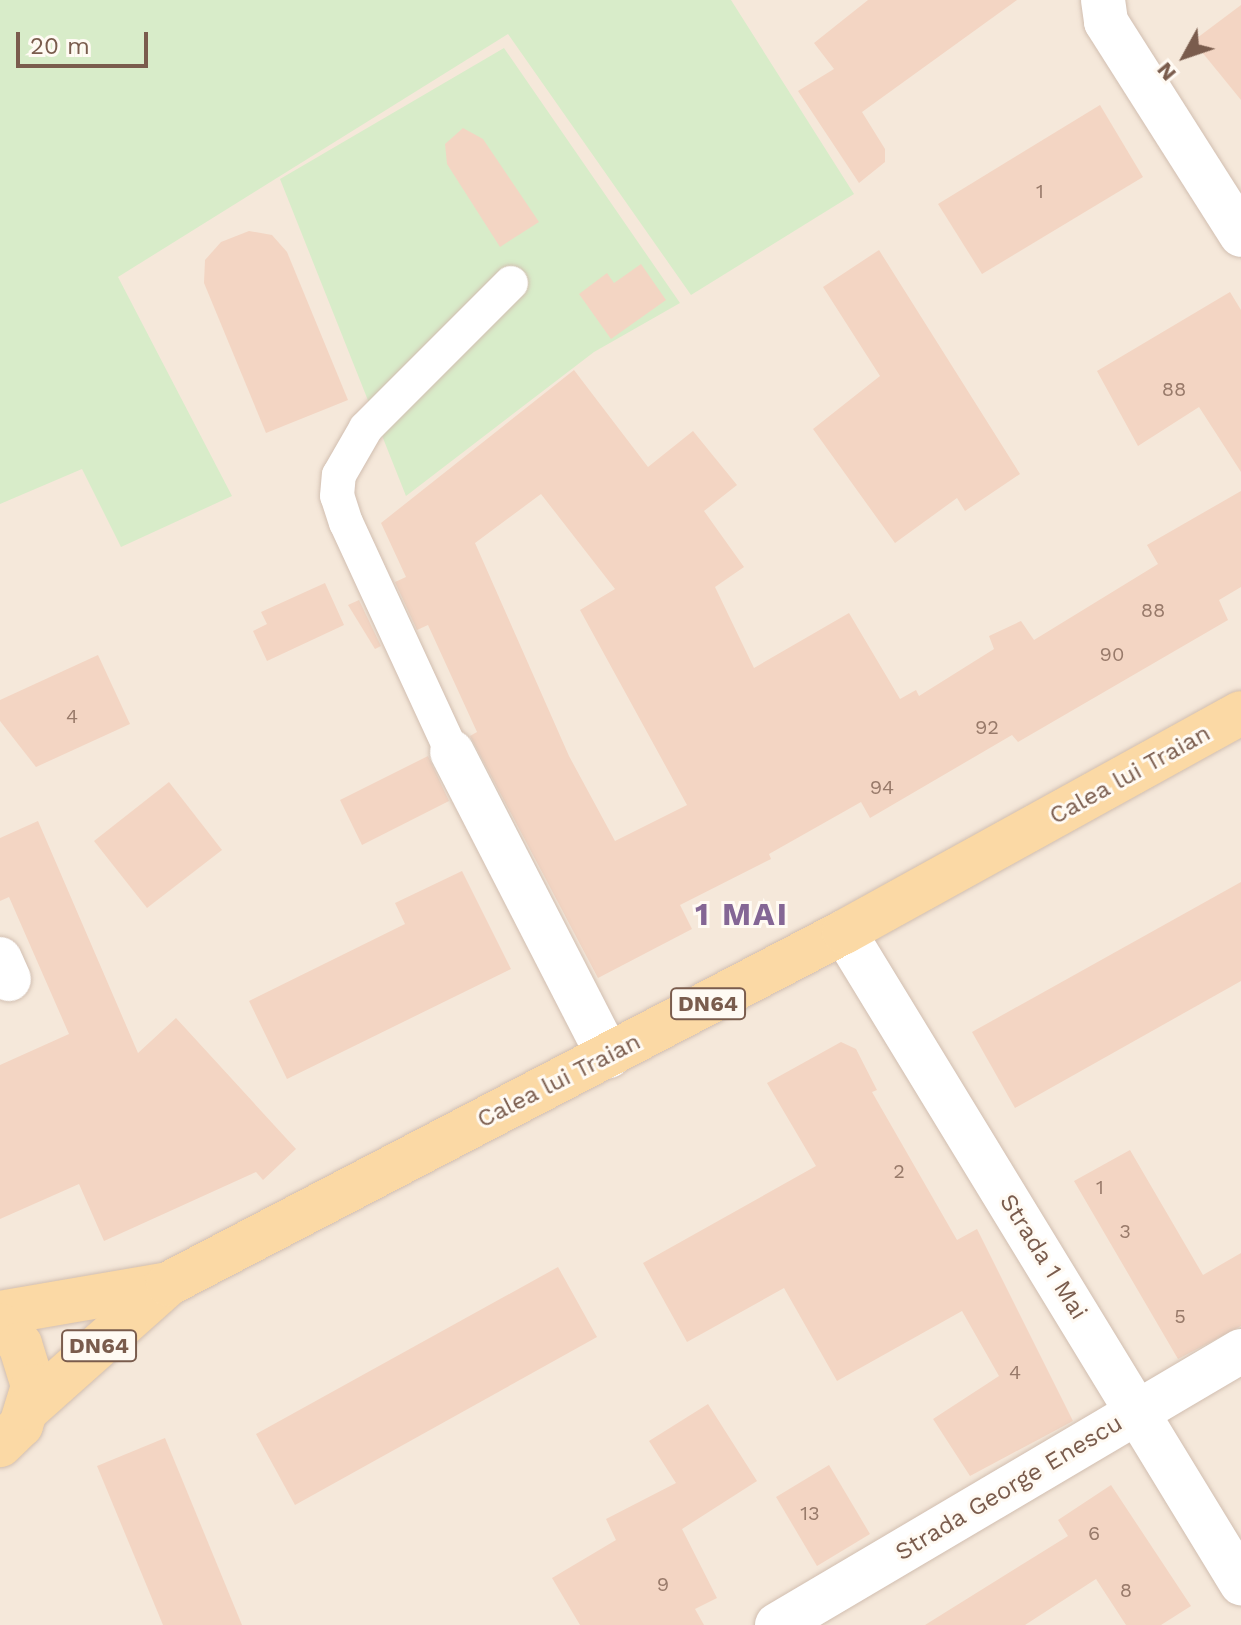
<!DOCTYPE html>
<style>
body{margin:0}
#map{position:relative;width:1241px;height:1625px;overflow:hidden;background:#fdf6ec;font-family:"Work Sans",sans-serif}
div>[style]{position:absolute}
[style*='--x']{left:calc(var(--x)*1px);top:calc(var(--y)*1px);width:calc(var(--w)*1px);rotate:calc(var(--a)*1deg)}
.residential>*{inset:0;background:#f5e8da}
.green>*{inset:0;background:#d8ecc9}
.building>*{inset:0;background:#f3d5c3}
.roads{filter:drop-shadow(0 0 2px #d1beb0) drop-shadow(0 0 2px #d1beb0)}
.pedestrian>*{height:34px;margin:-17px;padding:0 17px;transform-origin:17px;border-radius:17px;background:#fff}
.minor>*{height:44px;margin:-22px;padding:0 22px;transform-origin:22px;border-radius:22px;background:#fff}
.primary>*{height:44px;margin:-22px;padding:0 22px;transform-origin:22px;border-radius:22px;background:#fbd9a5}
span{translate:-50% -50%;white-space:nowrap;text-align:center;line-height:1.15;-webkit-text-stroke:6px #fffaf3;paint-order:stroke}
.number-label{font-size:20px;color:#987a6a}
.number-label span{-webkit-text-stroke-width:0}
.shield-label span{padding:2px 6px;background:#fffaf3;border:2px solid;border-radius:6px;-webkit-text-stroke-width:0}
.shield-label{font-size:22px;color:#7a5c4d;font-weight:700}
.street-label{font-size:24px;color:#7a5c4d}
.district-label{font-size:32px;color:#846695;font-weight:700;letter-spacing:2px}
.north{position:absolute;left:1145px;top:16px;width:80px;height:80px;-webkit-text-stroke:6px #fffaf3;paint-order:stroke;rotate:230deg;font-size:22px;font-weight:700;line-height:32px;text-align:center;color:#7a5c4d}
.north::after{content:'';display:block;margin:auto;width:28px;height:36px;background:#7a5c4d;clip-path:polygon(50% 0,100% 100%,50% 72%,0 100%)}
.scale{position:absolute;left:16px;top:32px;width:132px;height:36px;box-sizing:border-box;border:4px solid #7a5c4d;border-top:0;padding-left:10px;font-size:24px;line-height:28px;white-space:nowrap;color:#7a5c4d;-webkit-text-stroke:6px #fffaf3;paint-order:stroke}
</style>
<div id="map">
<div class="residential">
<div style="clip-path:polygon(0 0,1241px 0,1241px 1625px,0 1625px)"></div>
</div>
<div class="green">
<div style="clip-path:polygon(0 0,731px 0,854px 194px,691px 295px,508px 34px,118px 277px,232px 496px,121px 547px,82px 469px,0 504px)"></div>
<div style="clip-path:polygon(504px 48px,680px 303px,594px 352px,406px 496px,280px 179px)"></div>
</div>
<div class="building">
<div style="clip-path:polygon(868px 0,1017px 0,862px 112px,885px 149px,885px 162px,859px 183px,798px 91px,834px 69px,814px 43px)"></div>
<div style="clip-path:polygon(1241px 5px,1241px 100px,1193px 41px)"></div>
<div style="clip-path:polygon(1100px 105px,1143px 177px,982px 274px,938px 204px)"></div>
<div style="clip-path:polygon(463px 128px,483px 139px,539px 222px,500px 247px,447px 164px,445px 144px)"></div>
<div style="clip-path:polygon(249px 231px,272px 235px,287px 252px,348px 400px,266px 433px,204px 283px,205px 260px,221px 242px)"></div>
<div style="clip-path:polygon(879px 250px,1020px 474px,965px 511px,957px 498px,895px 543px,813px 429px,880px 376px,823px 287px)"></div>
<div style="clip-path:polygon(641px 264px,666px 300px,611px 339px,579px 294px,607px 273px,614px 283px)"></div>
<div style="clip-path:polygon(1230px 292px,1241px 310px,1241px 472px,1199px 407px,1138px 446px,1097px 371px)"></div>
<div style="clip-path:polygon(evenodd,574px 370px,648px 467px,693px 431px,737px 485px,704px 511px,744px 567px,715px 587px,754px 668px,849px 613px,900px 699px,916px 690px,919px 696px,994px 649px,989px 636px,1021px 621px,1034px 640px,1158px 564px,1147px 545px,1241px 491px,1241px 587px,1219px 600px,1228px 620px,1018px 742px,1012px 735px,870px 818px,861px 802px,769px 854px,771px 859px,680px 905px,692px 929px,598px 978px,470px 736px,477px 732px,428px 625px,417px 630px,395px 582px,406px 577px,381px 523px,574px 370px,541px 494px,615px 589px,580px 610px,687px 805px,615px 841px,569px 756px,475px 543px,541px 494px)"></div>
<div style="clip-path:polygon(325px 583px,344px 625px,267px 661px,253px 631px,267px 624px,261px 612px)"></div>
<div style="clip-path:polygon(359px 600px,381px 646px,375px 649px,348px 605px)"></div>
<div style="clip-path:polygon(98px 655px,130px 724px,36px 767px,0 721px,0 700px)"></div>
<div style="clip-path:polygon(428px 756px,449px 801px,362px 845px,340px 800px)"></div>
<div style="clip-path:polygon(169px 782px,222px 850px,147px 908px,94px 841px)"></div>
<div style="clip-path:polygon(38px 821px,138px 1053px,176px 1018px,296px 1149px,263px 1180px,256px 1172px,104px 1241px,79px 1184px,0 1219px,0 1065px,69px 1034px,9px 897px,0 901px,0 838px)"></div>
<div style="clip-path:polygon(462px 871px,511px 969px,287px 1079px,249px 1001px,405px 924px,395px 903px)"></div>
<div style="clip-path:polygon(1241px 882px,1241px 981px,1015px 1108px,972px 1032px)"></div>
<div style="clip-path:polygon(841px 1042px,856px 1049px,877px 1090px,872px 1092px,957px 1240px,977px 1229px,1073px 1421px,970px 1476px,933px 1419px,999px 1376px,962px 1311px,837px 1381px,784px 1288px,687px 1342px,643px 1263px,816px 1166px,767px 1083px)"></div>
<div style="clip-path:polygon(1130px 1150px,1203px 1275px,1241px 1253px,1241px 1326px,1178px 1359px,1074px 1181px)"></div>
<div style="clip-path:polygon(558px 1267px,597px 1337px,295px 1505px,256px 1434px)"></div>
<div style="clip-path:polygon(708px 1404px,757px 1481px,682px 1529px,717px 1598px,695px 1609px,704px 1625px,580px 1625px,552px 1578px,616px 1540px,606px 1519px,676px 1483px,649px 1441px)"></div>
<div style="clip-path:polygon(165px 1438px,242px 1625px,163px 1625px,97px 1466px)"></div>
<div style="clip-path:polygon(829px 1465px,870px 1534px,817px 1566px,776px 1497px)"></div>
<div style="clip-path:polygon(1111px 1485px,1191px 1606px,1161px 1625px,1126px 1625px,1096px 1579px,1025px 1625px,925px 1625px,1068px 1536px,1058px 1520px)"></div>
</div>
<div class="roads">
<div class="pedestrian">
<div style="--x:452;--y:752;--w:252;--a:-114.8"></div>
<div style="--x:346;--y:523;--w:28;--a:-108"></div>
<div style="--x:337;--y:496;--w:21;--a:-85"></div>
<div style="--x:339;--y:475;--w:54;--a:-60.1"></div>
<div style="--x:366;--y:428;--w:205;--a:-45"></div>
</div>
<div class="minor">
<div style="--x:1103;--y:0;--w:22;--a:82"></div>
<div style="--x:1106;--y:22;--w:252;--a:57.6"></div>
<div style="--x:452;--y:752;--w:342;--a:62.8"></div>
<div style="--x:844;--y:932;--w:763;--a:58.62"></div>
<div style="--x:0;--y:959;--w:22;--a:66"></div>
<div style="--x:777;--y:1625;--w:539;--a:-30.56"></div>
</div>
<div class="primary">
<div style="--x:0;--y:1313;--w:170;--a:-9.8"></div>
<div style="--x:0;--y:1325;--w:28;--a:44"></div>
<div style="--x:20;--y:1344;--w:44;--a:72.8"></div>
<div style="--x:33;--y:1386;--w:41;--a:107.1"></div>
<div style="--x:21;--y:1425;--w:29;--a:136"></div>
<div style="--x:29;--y:1408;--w:186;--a:-41.7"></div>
<div style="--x:168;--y:1284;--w:762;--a:-27.51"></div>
<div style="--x:844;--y:932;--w:453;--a:-28.9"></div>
</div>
</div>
<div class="number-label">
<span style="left:1040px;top:191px">1</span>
<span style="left:1174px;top:389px">88</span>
<span style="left:1153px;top:610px">88</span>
<span style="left:1112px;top:654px">90</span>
<span style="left:72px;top:716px">4</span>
<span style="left:987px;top:727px">92</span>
<span style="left:882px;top:787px">94</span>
<span style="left:899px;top:1171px">2</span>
<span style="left:1100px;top:1187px">1</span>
<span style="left:1125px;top:1231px">3</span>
<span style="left:1180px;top:1316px">5</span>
<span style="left:1015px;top:1372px">4</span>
<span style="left:810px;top:1513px">13</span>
<span style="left:1094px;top:1533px">6</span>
<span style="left:663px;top:1584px">9</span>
<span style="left:1126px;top:1590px">8</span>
</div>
<div class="shield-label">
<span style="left:708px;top:1004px">DN64</span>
<span style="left:99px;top:1346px">DN64</span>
</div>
<div class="street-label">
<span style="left:1130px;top:775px;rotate:-29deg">Calea lui Traian</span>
<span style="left:559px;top:1081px;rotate:-27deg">Calea lui Traian</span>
<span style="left:1043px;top:1257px;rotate:58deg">Strada 1 Mai</span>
<span style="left:1009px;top:1488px;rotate:-31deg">Strada George Enescu</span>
</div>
<div class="district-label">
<span style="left:742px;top:914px">1 MAI</span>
</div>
<div class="north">N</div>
<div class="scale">20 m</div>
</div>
